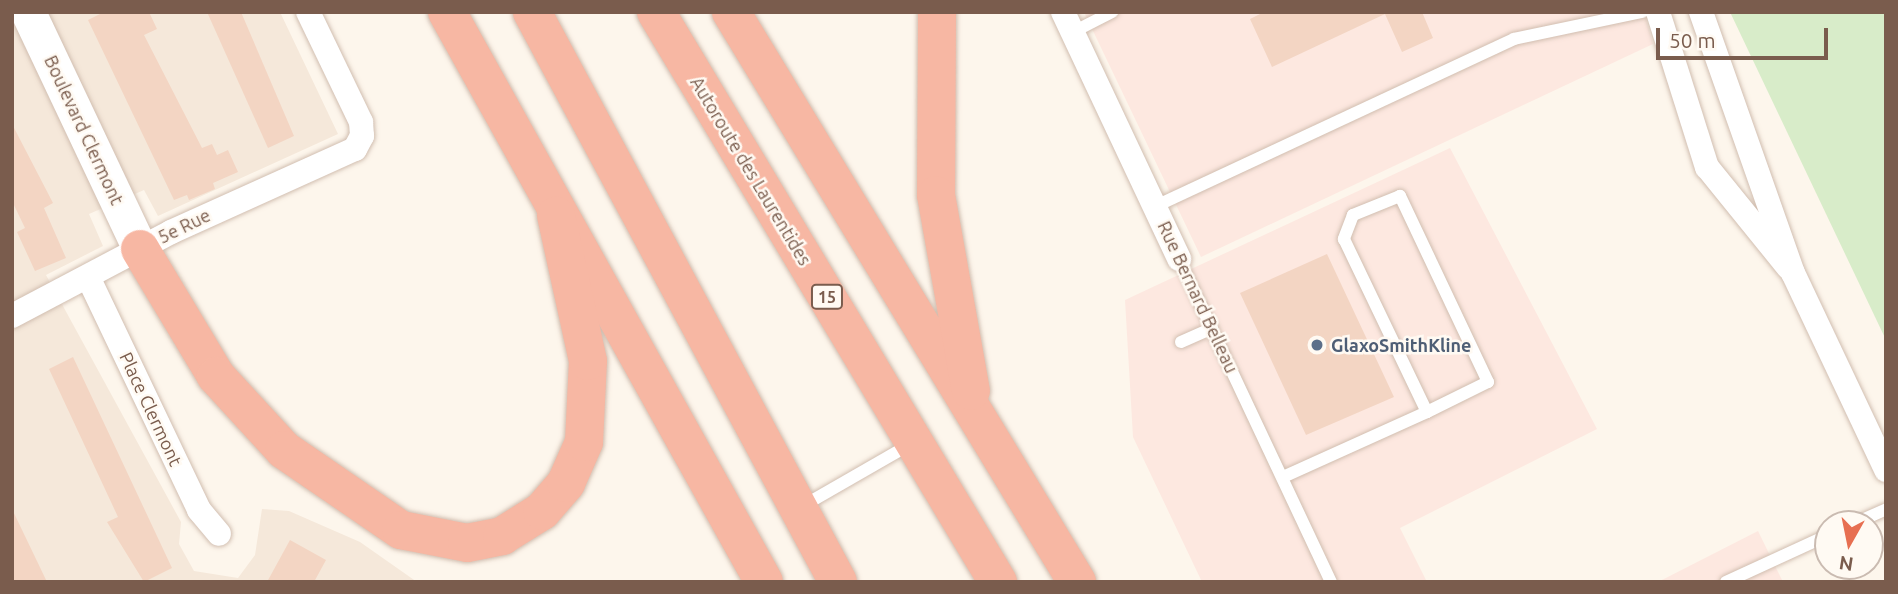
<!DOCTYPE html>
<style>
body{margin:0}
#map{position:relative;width:1898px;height:594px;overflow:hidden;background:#fdf6ec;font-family:Ubuntu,sans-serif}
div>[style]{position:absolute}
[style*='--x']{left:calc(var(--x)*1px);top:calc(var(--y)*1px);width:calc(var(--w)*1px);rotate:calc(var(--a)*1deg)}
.residential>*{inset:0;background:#f5e8da}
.commercial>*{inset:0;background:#fde8e0}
.green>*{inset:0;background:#d8ecc9}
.building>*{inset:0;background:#f3d5c3}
.roads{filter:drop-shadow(0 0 2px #d1beb0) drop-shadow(0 0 2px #d1beb0)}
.lane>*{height:12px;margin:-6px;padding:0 6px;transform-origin:6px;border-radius:6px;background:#fff}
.street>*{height:24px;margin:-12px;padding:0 12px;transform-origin:12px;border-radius:12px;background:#fff}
.secondary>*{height:35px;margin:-17.5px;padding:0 17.5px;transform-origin:17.5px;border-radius:17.5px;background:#fff}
.highway>*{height:38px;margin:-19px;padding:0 19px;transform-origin:19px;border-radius:19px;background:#f7b7a3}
.dots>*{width:19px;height:19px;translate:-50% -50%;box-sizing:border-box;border:4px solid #fffaf3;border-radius:50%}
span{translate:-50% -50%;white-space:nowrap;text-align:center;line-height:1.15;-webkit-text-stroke:5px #fffaf3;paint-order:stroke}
.shield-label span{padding:2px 5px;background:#fffaf3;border:2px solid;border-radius:5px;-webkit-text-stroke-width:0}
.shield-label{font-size:16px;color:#7a5c4d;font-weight:700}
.street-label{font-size:18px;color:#7a5c4d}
.service-label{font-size:18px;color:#4e5e75;font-weight:700}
.left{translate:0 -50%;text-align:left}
.frame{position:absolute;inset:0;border:14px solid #7a5c4d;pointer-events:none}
.north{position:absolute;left:1814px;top:510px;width:70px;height:70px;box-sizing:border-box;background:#fffaf3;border:2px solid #cabbb1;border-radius:50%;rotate:189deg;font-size:19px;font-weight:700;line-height:28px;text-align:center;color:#7a5c4d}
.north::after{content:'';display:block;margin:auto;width:24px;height:32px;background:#e76f51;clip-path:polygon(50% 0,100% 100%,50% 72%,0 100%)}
.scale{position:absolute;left:1656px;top:28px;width:172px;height:32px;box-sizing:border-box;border:4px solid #7a5c4d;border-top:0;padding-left:9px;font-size:21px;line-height:24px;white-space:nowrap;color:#7a5c4d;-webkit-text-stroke:5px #fffaf3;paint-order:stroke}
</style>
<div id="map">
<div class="residential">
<div style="clip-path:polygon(12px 12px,280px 12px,338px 134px,158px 216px,144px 190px,89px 214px,103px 246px,46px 275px,181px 522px,179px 544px,194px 571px,238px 578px,255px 555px,262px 509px,289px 511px,360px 542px,417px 582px,12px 582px)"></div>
</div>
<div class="commercial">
<div style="clip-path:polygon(1084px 12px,1644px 12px,1653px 44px,1201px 257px)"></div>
<div style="clip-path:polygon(1450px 148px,1597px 429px,1400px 528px,1427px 582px,1202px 582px,1133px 437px,1125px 300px)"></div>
<div style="clip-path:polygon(1758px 531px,1783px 582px,1658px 582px)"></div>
</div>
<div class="green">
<div style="clip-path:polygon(1730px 12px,1886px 12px,1886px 340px)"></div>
</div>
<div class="building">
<div style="clip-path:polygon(104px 12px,149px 12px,157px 29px,144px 35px,202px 148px,212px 144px,217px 155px,228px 150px,238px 172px,213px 183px,215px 189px,189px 200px,187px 195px,174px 200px,88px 20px)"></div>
<div style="clip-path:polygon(207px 12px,241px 12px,294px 136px,268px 148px)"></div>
<div style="clip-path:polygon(1264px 12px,1422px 12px,1433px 38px,1402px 52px,1385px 14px,1272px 67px,1250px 19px)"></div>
<div style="clip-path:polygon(12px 124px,53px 203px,44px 208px,66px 258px,35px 271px,17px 232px,25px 228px,12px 201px)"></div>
<div style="clip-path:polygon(1327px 254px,1394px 397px,1306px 435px,1240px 293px)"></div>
<div style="clip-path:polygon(73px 357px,172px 568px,144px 582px,107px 522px,118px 517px,49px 369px)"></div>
<div style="clip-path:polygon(12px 509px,47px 582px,12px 582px)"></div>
<div style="clip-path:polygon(290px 540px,326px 560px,314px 582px,267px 582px)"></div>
</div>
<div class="roads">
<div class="lane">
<div style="--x:1073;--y:32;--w:44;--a:-27.1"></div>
<div style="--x:1156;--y:206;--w:395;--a:-25"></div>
<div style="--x:1514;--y:39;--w:131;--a:-11.9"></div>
<div style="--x:1179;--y:259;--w:357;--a:64.8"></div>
<div style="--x:1181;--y:342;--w:34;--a:-24"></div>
<div style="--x:1283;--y:477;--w:158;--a:-24.3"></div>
<div style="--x:1427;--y:412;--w:68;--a:-26.2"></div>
<div style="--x:1488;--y:382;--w:206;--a:-115.3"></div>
<div style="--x:1400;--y:196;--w:51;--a:158"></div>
<div style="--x:1353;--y:215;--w:26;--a:111"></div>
<div style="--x:1344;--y:239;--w:192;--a:64.4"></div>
<div style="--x:801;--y:507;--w:125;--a:-29.9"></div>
<div style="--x:1853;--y:524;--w:36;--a:-24"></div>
<div style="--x:1726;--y:582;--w:112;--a:-24.7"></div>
</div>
<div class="street">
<div style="--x:1063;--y:12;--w:273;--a:64.8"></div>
<div style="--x:1658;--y:12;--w:163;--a:72.5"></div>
<div style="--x:1707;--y:167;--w:129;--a:51"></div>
<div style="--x:1701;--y:12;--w:277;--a:70.6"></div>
<div style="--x:1793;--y:273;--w:218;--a:64.7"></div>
<div style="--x:89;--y:279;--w:256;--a:64.5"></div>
<div style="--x:199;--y:510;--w:31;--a:50"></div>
<div style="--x:12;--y:316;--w:180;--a:-27.8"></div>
<div style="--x:171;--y:232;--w:202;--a:-24.3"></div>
<div style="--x:355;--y:149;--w:15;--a:-62"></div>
<div style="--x:362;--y:136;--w:14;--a:-94"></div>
<div style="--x:361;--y:122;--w:122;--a:-115.7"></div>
</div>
<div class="secondary">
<div style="--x:28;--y:12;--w:262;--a:64.7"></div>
</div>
<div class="highway">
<div style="--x:447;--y:12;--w:652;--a:60.92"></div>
<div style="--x:532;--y:12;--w:647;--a:61.77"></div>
<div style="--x:656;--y:12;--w:665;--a:59.04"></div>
<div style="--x:731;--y:12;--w:667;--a:58.74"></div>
<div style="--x:937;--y:12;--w:183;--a:90.3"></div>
<div style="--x:936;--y:195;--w:199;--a:79.9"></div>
<div style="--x:140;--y:249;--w:148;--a:59.1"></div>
<div style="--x:216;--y:376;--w:100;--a:47.4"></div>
<div style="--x:284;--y:450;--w:142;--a:34.4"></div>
<div style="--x:401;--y:530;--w:67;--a:11.1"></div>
<div style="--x:467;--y:543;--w:36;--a:-11"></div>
<div style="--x:502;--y:536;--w:47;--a:-32"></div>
<div style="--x:542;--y:511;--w:37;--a:-49"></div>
<div style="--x:566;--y:483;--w:45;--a:-66.3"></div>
<div style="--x:584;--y:442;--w:81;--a:-87.2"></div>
<div style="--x:588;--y:361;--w:149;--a:-102.4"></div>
</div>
</div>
<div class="dots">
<div style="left:1317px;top:345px;background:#5c6f8a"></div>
</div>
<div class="shield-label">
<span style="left:827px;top:297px">15</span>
</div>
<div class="street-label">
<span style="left:84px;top:130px;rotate:65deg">Boulevard Clermont</span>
<span style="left:751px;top:171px;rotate:59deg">Autoroute des Laurentides</span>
<span style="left:184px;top:226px;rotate:-26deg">5e Rue</span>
<span style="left:1198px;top:297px;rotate:65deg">Rue Bernard Belleau</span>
<span style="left:151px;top:409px;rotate:65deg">Place Clermont</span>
</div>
<div class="service-label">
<span class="left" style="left:1331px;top:345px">GlaxoSmithKline</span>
</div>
<div class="frame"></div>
<div class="north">N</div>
<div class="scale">50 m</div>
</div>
